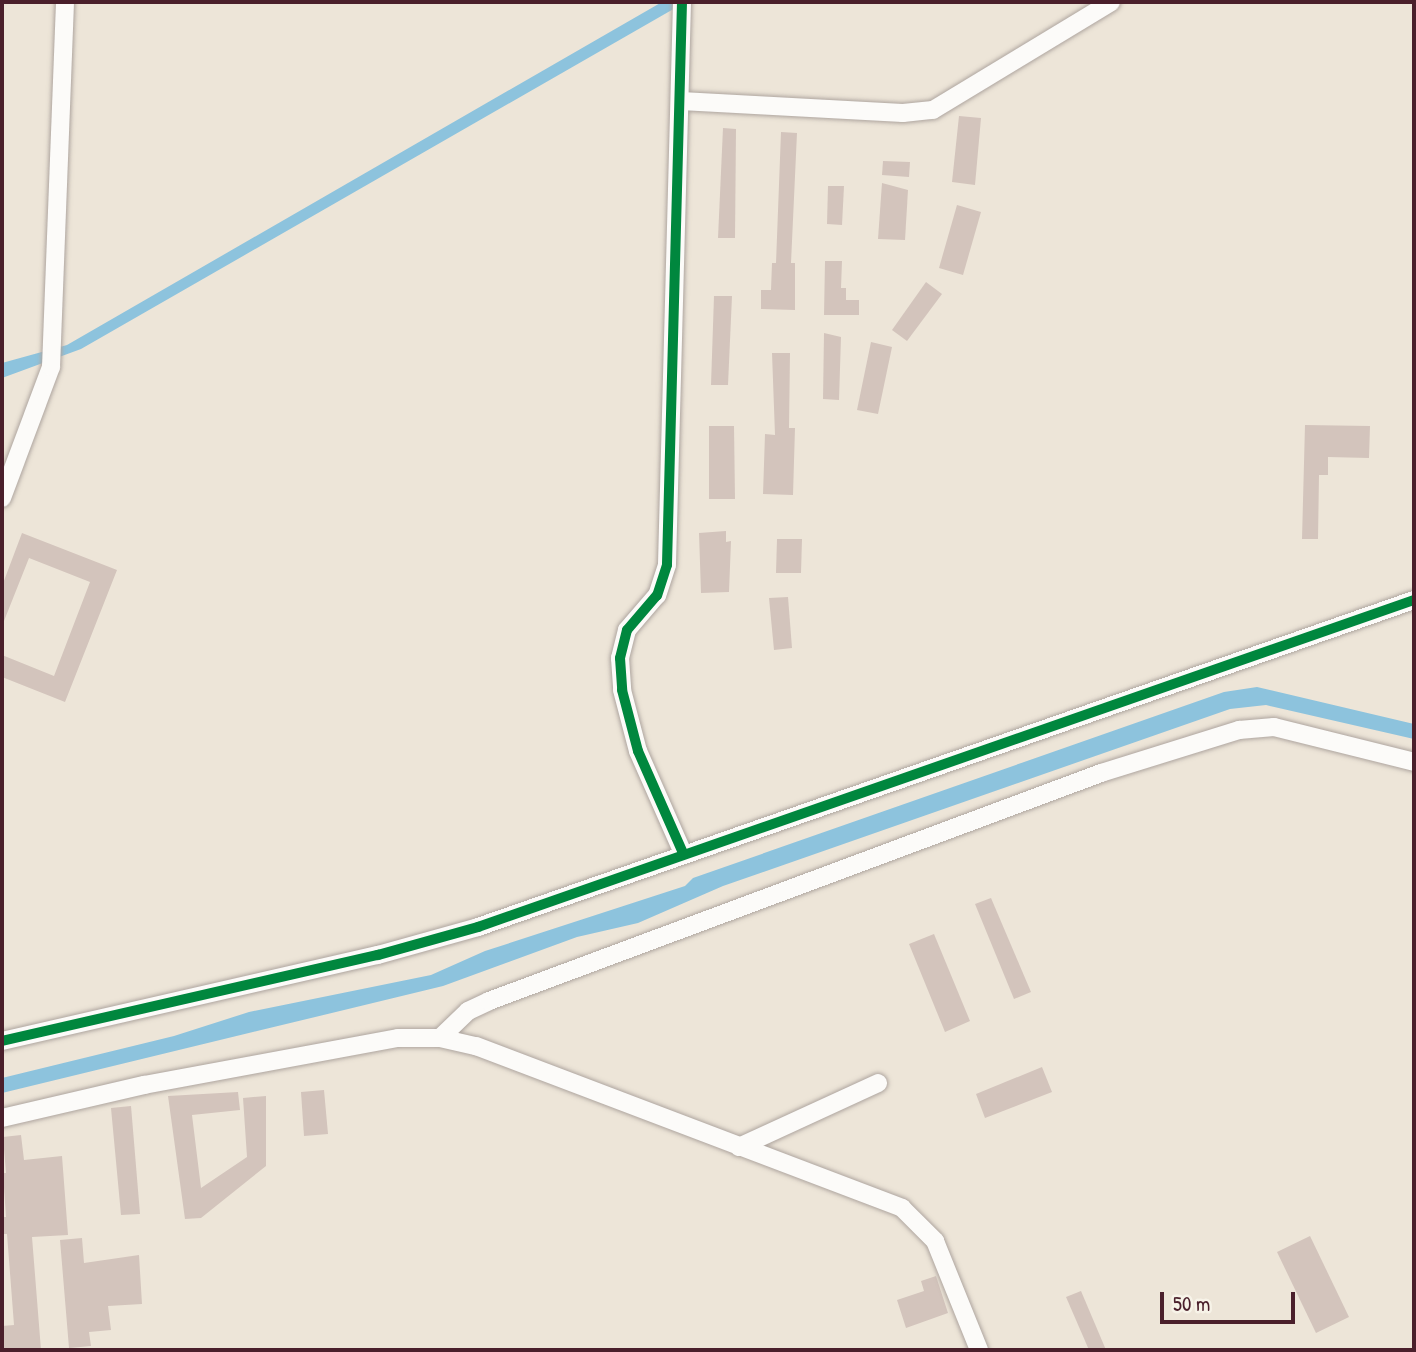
<!DOCTYPE html>
<style>
body{margin:0}
#map{position:relative;width:1416px;height:1352px;overflow:hidden;background:#ede5d8;font-family:"Patrick Hand",sans-serif}
div>[style]{position:absolute}
[style*='--x']{left:calc(var(--x)*1px);top:calc(var(--y)*1px);width:calc(var(--w)*1px);rotate:calc(var(--a)*1deg)}
.water>*{inset:0;background:#8dc3dd}
.building>*{inset:0;background:#d3c4bc}
.roads{filter:drop-shadow(0 0 2px #aea59f) drop-shadow(0 0 2px #aea59f)}
.minor>*{height:18px;margin:-9px;padding:0 9px;transform-origin:9px;border-radius:9px;background:#fcfbf9}
.cycleway>*{height:10px;margin:-5px;padding:0 5px;transform-origin:5px;border-radius:5px;background:#00873e}
span{translate:-50% -50%;white-space:nowrap;text-align:center;line-height:1.15;-webkit-text-stroke:7px #f7f3e8;paint-order:stroke}
.frame{position:absolute;inset:0;border:4px solid #4a1f2b;pointer-events:none}
.scale{position:absolute;left:1160px;top:1292px;width:135px;height:32px;box-sizing:border-box;border:4px solid #4a1f2b;border-top:0;padding-left:9px;font-size:21px;line-height:24px;white-space:nowrap;color:#4a1f2b;-webkit-text-stroke:5px #f7f3e8;paint-order:stroke}
</style>
<div id="map">
<div class="water">
<div style="clip-path:polygon(662px 2px,679px 2px,677px 7px,81px 349px,2px 378px,2px 363px,67px 345px)"></div>
<div style="clip-path:polygon(1257px 687px,1414px 724px,1414px 739px,1266px 705px,1230px 709px,723px 886px,638px 923px,577px 937px,443px 986px,2px 1093px,2px 1078px,174px 1036px,249px 1012px,431px 975px,485px 951px,685px 886px,693px 878px,1224px 692px)"></div>
</div>
<div class="building">
<div style="clip-path:polygon(959px 116px,981px 118px,975px 185px,952px 182px)"></div>
<div style="clip-path:polygon(723px 128px,736px 129px,735px 238px,718px 238px)"></div>
<div style="clip-path:polygon(781px 132px,797px 133px,791px 263px,795px 263px,795px 310px,761px 309px,761px 290px,771px 290px,772px 263px,776px 263px)"></div>
<div style="clip-path:polygon(883px 161px,910px 162px,909px 177px,882px 175px)"></div>
<div style="clip-path:polygon(882px 183px,908px 190px,905px 240px,878px 239px)"></div>
<div style="clip-path:polygon(828px 186px,844px 186px,842px 225px,827px 224px)"></div>
<div style="clip-path:polygon(957px 205px,981px 212px,963px 275px,939px 268px)"></div>
<div style="clip-path:polygon(825px 261px,842px 261px,841px 288px,846px 288px,846px 300px,859px 300px,859px 315px,824px 315px)"></div>
<div style="clip-path:polygon(926px 282px,942px 294px,907px 341px,892px 330px)"></div>
<div style="clip-path:polygon(714px 296px,732px 296px,728px 385px,711px 385px)"></div>
<div style="clip-path:polygon(824px 333px,841px 337px,839px 400px,823px 399px)"></div>
<div style="clip-path:polygon(871px 342px,892px 347px,878px 414px,857px 410px)"></div>
<div style="clip-path:polygon(772px 353px,790px 353px,789px 428px,795px 428px,793px 495px,763px 494px,765px 434px,775px 435px)"></div>
<div style="clip-path:polygon(1305px 425px,1370px 426px,1369px 458px,1328px 457px,1328px 475px,1319px 475px,1318px 539px,1302px 539px)"></div>
<div style="clip-path:polygon(709px 426px,734px 426px,735px 499px,709px 499px)"></div>
<div style="clip-path:polygon(726px 531px,726px 542px,731px 541px,729px 592px,701px 593px,699px 533px)"></div>
<div style="clip-path:polygon(22px 533px,117px 570px,65px 702px,2px 677px,2px 655px,54px 676px,90px 582px,29px 558px,2px 626px,2px 586px)"></div>
<div style="clip-path:polygon(777px 539px,802px 539px,801px 573px,776px 573px)"></div>
<div style="clip-path:polygon(788px 597px,792px 648px,774px 650px,769px 598px)"></div>
<div style="clip-path:polygon(991px 898px,1031px 992px,1014px 999px,975px 904px)"></div>
<div style="clip-path:polygon(934px 934px,970px 1021px,945px 1032px,909px 944px)"></div>
<div style="clip-path:polygon(1042px 1067px,1052px 1092px,985px 1118px,976px 1094px)"></div>
<div style="clip-path:polygon(324px 1090px,328px 1134px,304px 1136px,301px 1092px)"></div>
<div style="clip-path:polygon(238px 1092px,240px 1110px,192px 1115px,201px 1188px,247px 1157px,243px 1098px,266px 1096px,266px 1166px,201px 1218px,185px 1219px,168px 1096px)"></div>
<div style="clip-path:polygon(131px 1106px,140px 1214px,121px 1215px,111px 1108px)"></div>
<div style="clip-path:polygon(21px 1135px,24px 1160px,62px 1156px,68px 1235px,32px 1237px,41px 1350px,2px 1350px,2px 1326px,14px 1325px,7px 1234px,2px 1234px,2px 1217px,6px 1217px,3px 1173px,6px 1173px,3px 1137px)"></div>
<div style="clip-path:polygon(1310px 1236px,1349px 1317px,1316px 1333px,1277px 1252px)"></div>
<div style="clip-path:polygon(82px 1238px,84px 1263px,139px 1255px,142px 1304px,108px 1306px,111px 1330px,89px 1332px,91px 1346px,69px 1348px,60px 1240px)"></div>
<div style="clip-path:polygon(936px 1276px,948px 1313px,906px 1328px,897px 1300px,924px 1291px,921px 1281px)"></div>
<div style="clip-path:polygon(1081px 1291px,1106px 1350px,1089px 1350px,1066px 1297px)"></div>
</div>
<div class="roads">
<div class="minor">
<div style="--x:682;--y:2;--w:563;--a:91.53"></div>
<div style="--x:667;--y:565;--w:32;--a:108"></div>
<div style="--x:657;--y:595;--w:46;--a:130.6"></div>
<div style="--x:627;--y:630;--w:29;--a:104"></div>
<div style="--x:620;--y:658;--w:32;--a:86"></div>
<div style="--x:622;--y:690;--w:63;--a:75.3"></div>
<div style="--x:638;--y:751;--w:111;--a:66.2"></div>
<div style="--x:681;--y:101;--w:222;--a:3.1"></div>
<div style="--x:903;--y:113;--w:30;--a:-6"></div>
<div style="--x:933;--y:110;--w:208;--a:-31.2"></div>
<div style="--x:2;--y:498;--w:140;--a:-69.5"></div>
<div style="--x:51;--y:367;--w:365;--a:-87.8"></div>
<div style="--x:440;--y:1038;--w:39;--a:-44"></div>
<div style="--x:468;--y:1011;--w:23;--a:-25"></div>
<div style="--x:489;--y:1001;--w:653;--a:-20.43"></div>
<div style="--x:1101;--y:773;--w:145;--a:-17.3"></div>
<div style="--x:1239;--y:730;--w:35;--a:-5"></div>
<div style="--x:1274;--y:727;--w:144;--a:14"></div>
<div style="--x:2;--y:1041;--w:386;--a:-12.9"></div>
<div style="--x:378;--y:955;--w:104;--a:-15.6"></div>
<div style="--x:478;--y:927;--w:991;--a:-19.26"></div>
<div style="--x:2;--y:1118;--w:146;--a:-13.1"></div>
<div style="--x:144;--y:1085;--w:258;--a:-10.5"></div>
<div style="--x:398;--y:1038;--w:42;--a:0"></div>
<div style="--x:440;--y:1038;--w:37;--a:13"></div>
<div style="--x:476;--y:1046;--w:456;--a:20.8"></div>
<div style="--x:902;--y:1208;--w:47;--a:45"></div>
<div style="--x:935;--y:1241;--w:118;--a:68"></div>
<div style="--x:739;--y:1147;--w:153;--a:-24.7"></div>
</div>
</div>
<div class="cycleway">
<div style="--x:682;--y:2;--w:563;--a:91.53"></div>
<div style="--x:667;--y:565;--w:32;--a:108"></div>
<div style="--x:657;--y:595;--w:46;--a:130.6"></div>
<div style="--x:627;--y:630;--w:29;--a:104"></div>
<div style="--x:620;--y:658;--w:32;--a:86"></div>
<div style="--x:622;--y:690;--w:63;--a:75.3"></div>
<div style="--x:638;--y:751;--w:111;--a:66.2"></div>
<div style="--x:2;--y:1041;--w:386;--a:-12.9"></div>
<div style="--x:378;--y:955;--w:104;--a:-15.6"></div>
<div style="--x:478;--y:927;--w:991;--a:-19.26"></div>
</div>
<div class="frame"></div>
<div class="scale">50 m</div>
</div>
